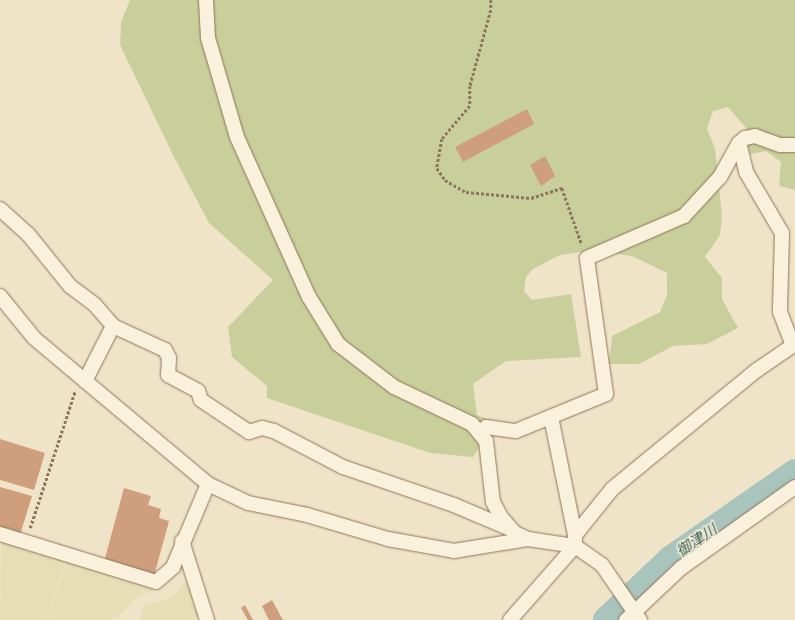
<!DOCTYPE html>
<meta charset="utf-8">
<style>
body{margin:0}
#map{position:relative;width:795px;height:620px;overflow:hidden;background:#f0e4c8;font-family:Bitter,"Noto Sans JP",serif}
div>[style]{position:absolute}
[style*='--x']{left:calc(var(--x)*1px);top:calc(var(--y)*1px);width:calc(var(--w)*1px);rotate:calc(var(--a)*1deg)}
.farmland>*{inset:0;background:#e6deb5}
.green>*{inset:0;background:#c9cf9b}
.river>*{height:26px;margin:-13px;padding:0 13px;transform-origin:13px;border-radius:13px;background:#a9c4bc}
.building>*{inset:0;background:#cf9f7d}
.path>*{height:2.5px;margin-top:-1.25px;transform-origin:0;background:repeating-linear-gradient(90deg,#8d765c 0 3px,transparent 0 5px)}
.roads{filter:drop-shadow(0 0 1px #8d765c) drop-shadow(0 0 1px #8d765c)}
.minor>*{height:14px;margin:-7px;padding:0 7px;transform-origin:7px;border-radius:7px;background:#faf1dc}
span{translate:-50% -50%;white-space:nowrap;text-align:center;line-height:1.15;-webkit-text-stroke:3px #f7eed8;paint-order:stroke}
.water-label{font-size:15px;color:#2f5d5a;font-style:italic}
</style>
<div id="map">
<div class="farmland">
<div style="clip-path:polygon(1px 539px,66px 559px,47px 620px,0 620px)"></div>
<div style="clip-path:polygon(67px 559px,158px 588px,133px 600px,122px 613px,110px 620px,48px 620px)"></div>
<div style="clip-path:polygon(190px 581px,202px 614px,192px 620px,139px 620px,145px 605px,173px 597px,184px 583px)"></div>
</div>
<div class="green">
<div style="clip-path:polygon(130px 0,795px 0,795px 190px,779px 186px,781px 162px,766px 151px,750px 154px,746px 128px,728px 107px,713px 111px,707px 129px,715px 148px,722px 216px,720px 235px,705px 257px,722px 278px,722px 299px,738px 328px,707px 344px,673px 346px,639px 364px,609px 364px,612px 336px,660px 312px,667px 295px,667px 273px,632px 256px,611px 253px,595px 250px,560px 255px,533px 269px,526px 277px,524px 291px,532px 300px,571px 294px,581px 357px,506px 361px,473px 384px,477px 415px,487px 419px,489px 432px,473px 457px,430px 453px,267px 398px,267px 386px,232px 357px,228px 327px,273px 280px,209px 223px,173px 155px,120px 45px,121px 22px)"></div>
</div>
<div class="river">
<div style="--x:606;--y:620;--w:88;--a:-43.6"></div>
<div style="--x:670;--y:559;--w:152;--a:-34.8"></div>
</div>
<div class="building">
<div style="clip-path:polygon(527px 109px,534px 124px,463px 162px,455px 147px)"></div>
<div style="clip-path:polygon(545px 156px,555px 176px,541px 186px,530px 165px)"></div>
<div style="clip-path:polygon(0 439px,45px 453px,34px 490px,0 480px)"></div>
<div style="clip-path:polygon(0 487px,32px 496px,20px 535px,0 529px)"></div>
<div style="clip-path:polygon(124px 488px,151px 496px,148px 505px,161px 509px,159px 518px,169px 521px,154px 576px,104px 562px)"></div>
<div style="clip-path:polygon(272px 600px,278px 611px,283px 620px,269px 620px,262px 606px)"></div>
<div style="clip-path:polygon(245px 605px,253px 620px,248px 620px,241px 608px)"></div>
</div>
<div class="path">
<div style="--x:491;--y:0;--w:10;--a:90"></div>
<div style="--x:491;--y:10;--w:79;--a:105.4"></div>
<div style="--x:470;--y:86;--w:20;--a:90"></div>
<div style="--x:470;--y:106;--w:43;--a:130.3"></div>
<div style="--x:442;--y:139;--w:29;--a:100"></div>
<div style="--x:437;--y:168;--w:14;--a:56"></div>
<div style="--x:445;--y:180;--w:24;--a:30"></div>
<div style="--x:466;--y:192;--w:65;--a:5.3"></div>
<div style="--x:531;--y:198;--w:33;--a:-18"></div>
<div style="--x:562;--y:188;--w:60;--a:70.7"></div>
<div style="--x:30;--y:528;--w:144;--a:-71.8"></div>
</div>
<div class="roads">
<div class="minor">
<div style="--x:206;--y:0;--w:38;--a:87"></div>
<div style="--x:208;--y:38;--w:103;--a:73.7"></div>
<div style="--x:237;--y:137;--w:175;--a:65.8"></div>
<div style="--x:309;--y:297;--w:55;--a:58.3"></div>
<div style="--x:338;--y:344;--w:71;--a:37.5"></div>
<div style="--x:394;--y:387;--w:86;--a:25.4"></div>
<div style="--x:472;--y:424;--w:22;--a:51"></div>
<div style="--x:486;--y:441;--w:61;--a:83.5"></div>
<div style="--x:493;--y:502;--w:17;--a:62"></div>
<div style="--x:501;--y:517;--w:21;--a:49"></div>
<div style="--x:515;--y:533;--w:14;--a:25"></div>
<div style="--x:528;--y:539;--w:48;--a:8.5"></div>
<div style="--x:575;--y:546;--w:33;--a:35"></div>
<div style="--x:602;--y:565;--w:67;--a:55.4"></div>
<div style="--x:739;--y:143;--w:30;--a:76"></div>
<div style="--x:746;--y:172;--w:71;--a:59.5"></div>
<div style="--x:782;--y:233;--w:79;--a:91.5"></div>
<div style="--x:780;--y:312;--w:36;--a:69"></div>
<div style="--x:0;--y:209;--w:38;--a:42"></div>
<div style="--x:28;--y:234;--w:67;--a:51.1"></div>
<div style="--x:70;--y:286;--w:31;--a:37"></div>
<div style="--x:95;--y:305;--w:28;--a:49"></div>
<div style="--x:113;--y:326;--w:57;--a:24.8"></div>
<div style="--x:165;--y:350;--w:9;--a:63"></div>
<div style="--x:169;--y:358;--w:17;--a:93"></div>
<div style="--x:168;--y:375;--w:34;--a:28"></div>
<div style="--x:198;--y:391;--w:9;--a:72"></div>
<div style="--x:201;--y:400;--w:58;--a:33.7"></div>
<div style="--x:249;--y:432;--w:14;--a:-17"></div>
<div style="--x:262;--y:428;--w:12;--a:14"></div>
<div style="--x:274;--y:431;--w:78;--a:27.6"></div>
<div style="--x:343;--y:467;--w:117;--a:18.9"></div>
<div style="--x:454;--y:505;--w:59;--a:23.1"></div>
<div style="--x:0;--y:296;--w:54;--a:51"></div>
<div style="--x:34;--y:338;--w:227;--a:40"></div>
<div style="--x:85;--y:381;--w:62;--a:-63"></div>
<div style="--x:551;--y:417;--w:120;--a:78.5"></div>
<div style="--x:480;--y:433;--w:8;--a:-45"></div>
<div style="--x:486;--y:427;--w:30;--a:8"></div>
<div style="--x:516;--y:431;--w:97;--a:-22.3"></div>
<div style="--x:606;--y:394;--w:137;--a:-98"></div>
<div style="--x:587;--y:258;--w:106;--a:-23.4"></div>
<div style="--x:684;--y:216;--w:53;--a:-47.3"></div>
<div style="--x:720;--y:177;--w:39;--a:-61"></div>
<div style="--x:739;--y:143;--w:8;--a:-40"></div>
<div style="--x:745;--y:138;--w:10;--a:-11"></div>
<div style="--x:755;--y:136;--w:27;--a:20"></div>
<div style="--x:780;--y:145;--w:15;--a:0"></div>
<div style="--x:0;--y:534;--w:163;--a:17.1"></div>
<div style="--x:156;--y:582;--w:23;--a:-41"></div>
<div style="--x:173;--y:567;--w:90;--a:-67.1"></div>
<div style="--x:208;--y:484;--w:44;--a:25.4"></div>
<div style="--x:248;--y:503;--w:60;--a:11.5"></div>
<div style="--x:307;--y:515;--w:84;--a:16.5"></div>
<div style="--x:388;--y:539;--w:67;--a:10.3"></div>
<div style="--x:454;--y:551;--w:74;--a:-9.3"></div>
<div style="--x:182;--y:541;--w:83;--a:72.4"></div>
<div style="--x:510;--y:620;--w:98;--a:-48.7"></div>
<div style="--x:575;--y:546;--w:11;--a:-90"></div>
<div style="--x:575;--y:535;--w:59;--a:-51.2"></div>
<div style="--x:612;--y:489;--w:188;--a:-39.4"></div>
<div style="--x:757;--y:370;--w:46;--a:-34.4"></div>
<div style="--x:626;--y:620;--w:76;--a:-43.4"></div>
<div style="--x:681;--y:568;--w:140;--a:-35.4"></div>
</div>
</div>
<div class="water-label">
<span style="left:697px;top:541px;rotate:-34deg">御津川</span>
</div>
</div>
